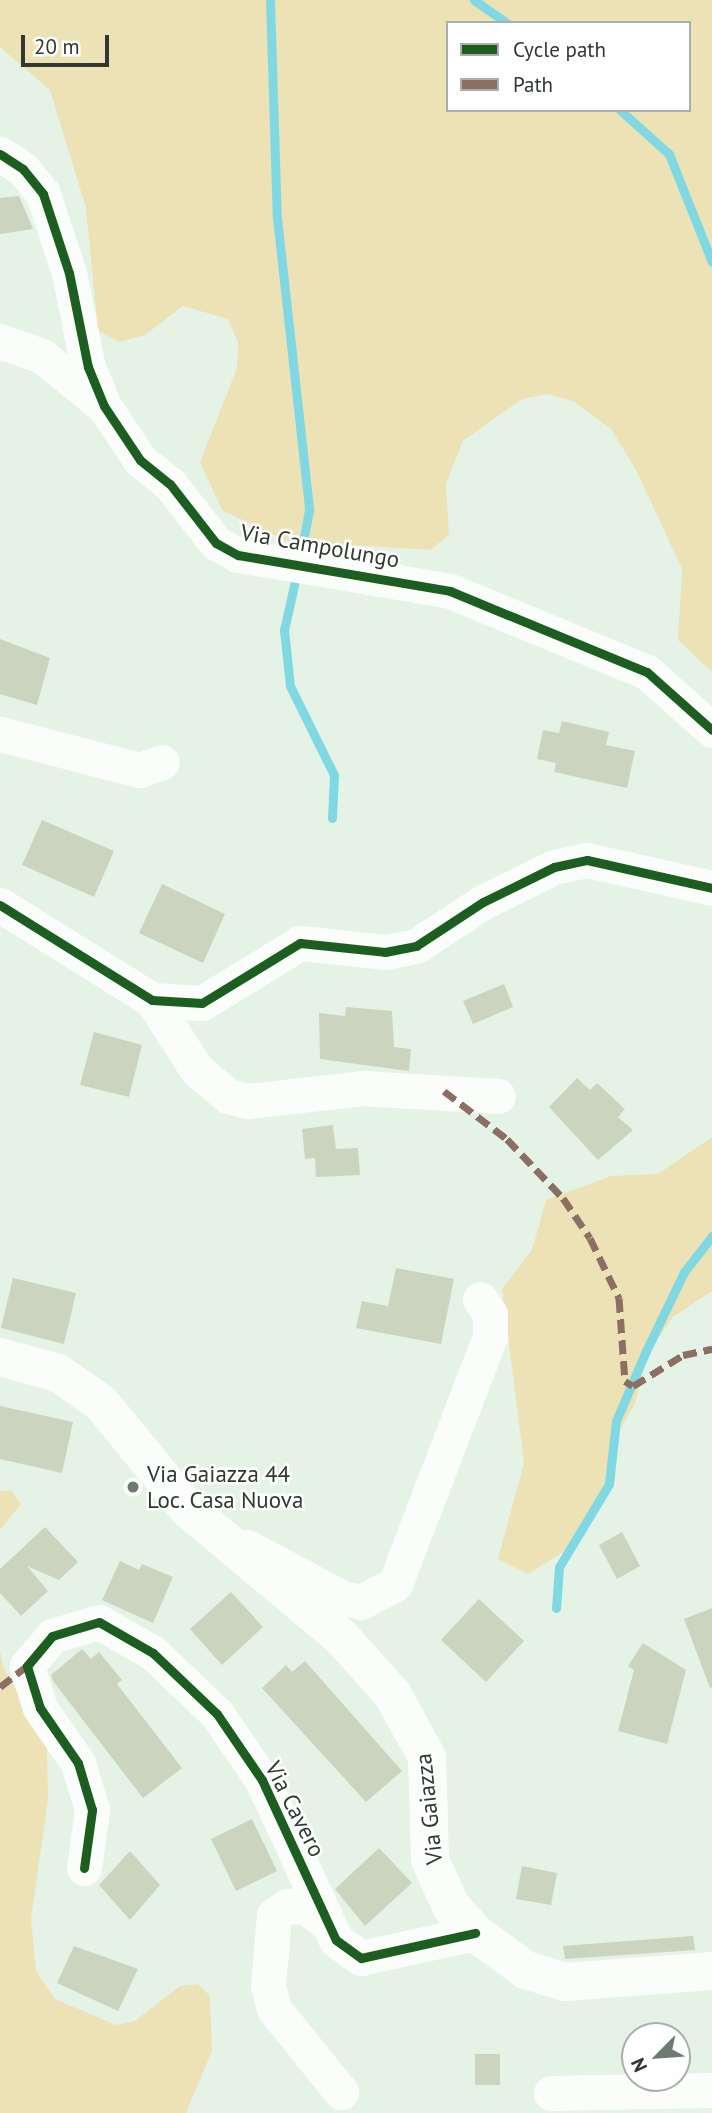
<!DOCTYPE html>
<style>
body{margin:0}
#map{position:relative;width:712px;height:2113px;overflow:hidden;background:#e5f3e6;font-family:"PT Sans",sans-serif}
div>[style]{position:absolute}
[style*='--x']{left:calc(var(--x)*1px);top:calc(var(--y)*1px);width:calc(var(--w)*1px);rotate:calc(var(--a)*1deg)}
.green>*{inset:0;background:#ede2b6}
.stream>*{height:9px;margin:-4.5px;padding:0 4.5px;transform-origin:4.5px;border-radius:4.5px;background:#80d9e2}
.building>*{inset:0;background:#cbd4be}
.minor>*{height:35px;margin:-17.5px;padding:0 17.5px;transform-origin:17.5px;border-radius:17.5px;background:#fbfdfb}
.secondary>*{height:38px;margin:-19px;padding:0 19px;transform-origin:19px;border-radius:19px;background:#fbfdfb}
.quiet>*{height:7px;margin-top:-3.5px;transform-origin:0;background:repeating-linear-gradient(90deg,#8d6e63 0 14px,transparent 0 21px)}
.cycleway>*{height:9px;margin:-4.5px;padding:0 4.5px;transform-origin:4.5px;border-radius:4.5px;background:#1b5e20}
.dots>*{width:19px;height:19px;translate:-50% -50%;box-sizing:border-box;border:4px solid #fefefe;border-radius:50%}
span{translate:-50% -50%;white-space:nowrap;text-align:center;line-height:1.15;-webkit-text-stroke:5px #fefefe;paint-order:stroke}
.street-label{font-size:23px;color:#2f3930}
.poi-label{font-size:23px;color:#2f3930}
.left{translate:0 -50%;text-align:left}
.legend{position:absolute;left:446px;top:21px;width:245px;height:91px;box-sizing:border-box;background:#fefefe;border:2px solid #abafac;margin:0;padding:9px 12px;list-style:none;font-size:21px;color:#2f3930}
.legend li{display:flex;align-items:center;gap:14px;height:35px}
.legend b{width:35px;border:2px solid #abafac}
.north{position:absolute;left:621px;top:2022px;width:70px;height:70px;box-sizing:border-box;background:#fefefe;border:2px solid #abafac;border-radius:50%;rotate:245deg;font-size:19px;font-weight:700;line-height:28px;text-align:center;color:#2f3930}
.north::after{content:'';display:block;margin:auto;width:24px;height:32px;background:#6f7a70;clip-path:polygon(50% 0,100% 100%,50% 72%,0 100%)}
.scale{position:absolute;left:21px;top:35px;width:88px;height:32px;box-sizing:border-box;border:4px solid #2f3930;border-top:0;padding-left:9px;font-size:21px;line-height:24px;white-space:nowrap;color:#2f3930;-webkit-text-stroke:5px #fefefe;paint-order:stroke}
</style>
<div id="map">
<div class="green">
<div style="clip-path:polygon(evenodd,0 0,712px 0,712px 672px,678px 640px,682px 569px,638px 474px,612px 430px,573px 401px,547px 394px,522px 399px,463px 441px,446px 484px,449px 535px,430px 550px,286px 541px,222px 510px,200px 462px,237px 368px,238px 343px,228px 319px,183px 306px,145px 335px,119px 342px,98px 331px,86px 208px,50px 90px,0 47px,0 0,448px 23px,689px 23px,689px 110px,448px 110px,448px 23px)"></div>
<div style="clip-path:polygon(712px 1137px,712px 1291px,673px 1317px,647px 1354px,635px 1404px,613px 1441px,606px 1487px,568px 1549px,528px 1574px,498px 1559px,524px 1463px,502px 1289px,532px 1250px,546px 1200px,611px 1176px,658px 1174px)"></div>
<div style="clip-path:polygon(11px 1490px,21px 1504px,0 1530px,0 1491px)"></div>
<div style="clip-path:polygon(0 1650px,3px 1666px,47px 1748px,48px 1800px,31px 1918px,36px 1971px,55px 1999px,116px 2025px,135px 2021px,180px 1986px,198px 1984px,210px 1996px,212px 2051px,186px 2113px,0 2113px)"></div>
</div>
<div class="stream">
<div style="--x:270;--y:0;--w:218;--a:88.2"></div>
<div style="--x:277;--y:218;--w:294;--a:83.7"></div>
<div style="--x:309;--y:510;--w:50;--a:100.4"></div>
<div style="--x:474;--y:0;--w:40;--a:34.9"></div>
<div style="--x:620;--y:110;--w:66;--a:41.9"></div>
<div style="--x:669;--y:154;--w:116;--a:68.3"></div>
<div style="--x:297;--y:572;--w:59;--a:102.6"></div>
<div style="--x:284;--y:630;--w:56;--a:83.9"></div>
<div style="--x:290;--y:686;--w:99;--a:63.7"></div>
<div style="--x:334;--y:775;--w:43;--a:92.7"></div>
<div style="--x:556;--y:1608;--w:41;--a:-85.8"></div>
<div style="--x:559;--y:1567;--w:97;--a:-58.9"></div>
<div style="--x:609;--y:1484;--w:63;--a:-83.7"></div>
<div style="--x:616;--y:1421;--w:76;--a:-66.8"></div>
<div style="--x:646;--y:1351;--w:88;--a:-64.3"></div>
<div style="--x:684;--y:1272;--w:46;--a:-52.1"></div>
</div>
<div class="building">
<div style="clip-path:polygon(19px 196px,33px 229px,0 234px,0 198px)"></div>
<div style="clip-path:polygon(0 639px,50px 658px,37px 705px,0 694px)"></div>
<div style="clip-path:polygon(562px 721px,609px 732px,606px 745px,635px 751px,627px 788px,554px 772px,556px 763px,537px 759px,543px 730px,559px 733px)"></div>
<div style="clip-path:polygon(42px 820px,114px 851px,94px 897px,22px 865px)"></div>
<div style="clip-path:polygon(162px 884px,225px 914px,203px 963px,139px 933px)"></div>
<div style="clip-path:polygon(504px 984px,513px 1007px,473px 1024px,463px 1001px)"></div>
<div style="clip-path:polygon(346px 1007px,392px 1011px,394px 1047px,411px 1049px,409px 1071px,320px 1059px,319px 1013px,345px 1016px)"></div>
<div style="clip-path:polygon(94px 1032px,142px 1045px,129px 1097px,80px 1085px)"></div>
<div style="clip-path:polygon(577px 1078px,590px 1090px,597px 1083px,625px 1109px,618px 1117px,633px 1130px,598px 1160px,549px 1107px)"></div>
<div style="clip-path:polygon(333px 1125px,336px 1149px,358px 1148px,360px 1175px,316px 1177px,315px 1158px,305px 1159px,302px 1129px)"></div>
<div style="clip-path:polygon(396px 1268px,454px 1279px,441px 1344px,356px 1328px,362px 1301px,388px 1306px)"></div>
<div style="clip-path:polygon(13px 1278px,76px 1293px,64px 1344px,1px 1328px)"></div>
<div style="clip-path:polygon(0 1406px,73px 1422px,62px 1473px,0 1459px)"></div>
<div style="clip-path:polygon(45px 1527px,78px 1562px,59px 1580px,27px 1566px,48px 1591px,21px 1616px,0 1593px,0 1569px)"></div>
<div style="clip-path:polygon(622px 1532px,640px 1566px,617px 1579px,599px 1545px)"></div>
<div style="clip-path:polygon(120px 1561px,139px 1570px,142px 1564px,173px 1577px,153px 1623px,102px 1600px)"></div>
<div style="clip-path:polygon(231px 1592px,263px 1627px,222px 1665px,190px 1629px)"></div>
<div style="clip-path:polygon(479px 1599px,524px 1641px,486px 1682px,441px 1640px)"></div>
<div style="clip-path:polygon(712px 1608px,712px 1687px,710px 1688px,684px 1619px)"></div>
<div style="clip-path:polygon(643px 1643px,686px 1670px,667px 1744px,618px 1731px,634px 1670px,628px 1666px)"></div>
<div style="clip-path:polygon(82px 1649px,91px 1659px,99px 1652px,122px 1680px,117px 1684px,182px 1768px,143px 1798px,53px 1681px,51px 1675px)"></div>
<div style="clip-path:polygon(305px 1661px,402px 1771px,366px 1802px,262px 1688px,286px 1665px,292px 1672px)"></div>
<div style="clip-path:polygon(252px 1819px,277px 1871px,236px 1891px,211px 1839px)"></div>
<div style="clip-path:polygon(379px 1848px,412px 1883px,365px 1926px,335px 1889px)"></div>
<div style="clip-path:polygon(130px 1851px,160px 1885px,130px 1920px,99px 1885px)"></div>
<div style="clip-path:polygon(522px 1866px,557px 1873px,551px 1905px,516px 1899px)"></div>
<div style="clip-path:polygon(693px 1936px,695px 1950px,565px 1959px,563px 1946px)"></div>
<div style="clip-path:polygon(74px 1946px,138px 1969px,118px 2011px,57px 1983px)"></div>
<div style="clip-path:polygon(475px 2054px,500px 2054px,500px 2085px,475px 2085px)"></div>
</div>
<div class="minor">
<div style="--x:0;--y:154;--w:27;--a:33"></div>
<div style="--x:23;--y:169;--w:32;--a:51"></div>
<div style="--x:43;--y:194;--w:83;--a:71.8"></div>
<div style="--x:69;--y:273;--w:96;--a:78.6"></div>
<div style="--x:88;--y:367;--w:42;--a:67.7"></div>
<div style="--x:104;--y:406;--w:65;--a:56.3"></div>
<div style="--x:140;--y:460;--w:38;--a:39"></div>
<div style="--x:170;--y:484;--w:75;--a:52.1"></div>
<div style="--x:216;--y:543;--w:25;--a:29"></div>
<div style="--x:238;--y:555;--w:215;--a:9.6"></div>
<div style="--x:450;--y:591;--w:213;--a:22.4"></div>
<div style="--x:647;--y:672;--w:87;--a:41.7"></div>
<div style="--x:0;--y:341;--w:45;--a:19.7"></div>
<div style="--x:42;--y:356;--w:76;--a:39.1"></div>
<div style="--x:0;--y:734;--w:144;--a:14.5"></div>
<div style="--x:139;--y:770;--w:24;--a:-19"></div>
<div style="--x:0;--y:905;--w:179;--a:32"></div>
<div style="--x:152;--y:1000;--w:50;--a:3.4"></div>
<div style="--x:202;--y:1003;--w:115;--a:-31.5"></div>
<div style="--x:300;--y:943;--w:85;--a:6"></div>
<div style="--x:385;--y:952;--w:32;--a:-11"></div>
<div style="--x:416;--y:946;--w:80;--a:-33.3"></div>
<div style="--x:483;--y:902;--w:79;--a:-26.2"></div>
<div style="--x:554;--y:867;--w:34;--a:-12"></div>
<div style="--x:587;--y:860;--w:128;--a:12.6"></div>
<div style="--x:152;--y:1000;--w:83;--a:57.3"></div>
<div style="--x:197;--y:1070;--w:40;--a:40"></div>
<div style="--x:228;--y:1096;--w:20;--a:15"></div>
<div style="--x:247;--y:1101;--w:116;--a:-6.4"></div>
<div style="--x:362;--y:1088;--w:136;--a:3.4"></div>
<div style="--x:247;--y:1547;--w:108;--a:28.2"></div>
<div style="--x:342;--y:1598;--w:19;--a:12"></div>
<div style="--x:361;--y:1602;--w:38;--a:-28"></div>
<div style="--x:395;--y:1584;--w:266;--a:-69"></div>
<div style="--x:490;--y:1336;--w:22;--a:-90"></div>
<div style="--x:490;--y:1314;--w:18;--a:-124"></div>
<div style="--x:84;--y:1868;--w:59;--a:-82.1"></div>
<div style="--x:92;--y:1810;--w:49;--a:-106.6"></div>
<div style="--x:78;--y:1763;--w:67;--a:-124.6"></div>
<div style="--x:40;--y:1708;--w:44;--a:-107.2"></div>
<div style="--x:27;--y:1666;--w:39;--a:-50"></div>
<div style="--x:52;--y:1636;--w:49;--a:-16.6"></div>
<div style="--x:99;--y:1622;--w:62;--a:29.9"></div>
<div style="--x:153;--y:1653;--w:88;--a:43.6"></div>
<div style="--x:217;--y:1714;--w:80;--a:55.7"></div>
<div style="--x:262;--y:1780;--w:176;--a:65.2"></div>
<div style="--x:336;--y:1940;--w:31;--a:36"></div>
<div style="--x:361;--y:1958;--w:117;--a:-12.4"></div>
<div style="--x:323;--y:1920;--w:21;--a:-143"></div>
<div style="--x:306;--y:1907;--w:19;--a:-177"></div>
<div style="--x:287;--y:1906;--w:16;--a:145"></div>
<div style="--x:274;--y:1915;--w:71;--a:94.8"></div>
<div style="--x:268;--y:1986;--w:24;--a:75"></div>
<div style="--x:274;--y:2009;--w:107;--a:51.1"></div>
<div style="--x:551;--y:2093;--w:157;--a:-1.1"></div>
</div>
<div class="secondary">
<div style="--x:0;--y:1357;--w:60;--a:15.4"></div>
<div style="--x:58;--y:1373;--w:52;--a:34.9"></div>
<div style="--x:101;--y:1403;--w:139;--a:50.6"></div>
<div style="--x:189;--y:1510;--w:198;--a:39.9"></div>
<div style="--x:341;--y:1637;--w:78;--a:48.1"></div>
<div style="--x:393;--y:1695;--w:71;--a:61.3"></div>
<div style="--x:427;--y:1757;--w:103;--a:88.3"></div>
<div style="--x:430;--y:1860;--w:51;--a:65.5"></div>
<div style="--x:451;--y:1906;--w:36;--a:48"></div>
<div style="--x:475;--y:1933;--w:63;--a:36"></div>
<div style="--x:526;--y:1970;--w:41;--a:17.1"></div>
<div style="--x:565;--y:1982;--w:147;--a:-4.3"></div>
</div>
<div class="quiet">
<div style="--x:444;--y:1091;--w:79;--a:37.3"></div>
<div style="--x:507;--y:1139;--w:81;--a:46.5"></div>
<div style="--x:563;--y:1198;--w:48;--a:56"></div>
<div style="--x:590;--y:1238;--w:67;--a:64.2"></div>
<div style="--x:619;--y:1298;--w:83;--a:85.9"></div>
<div style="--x:625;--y:1381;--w:9;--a:32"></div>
<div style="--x:633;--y:1386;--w:59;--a:-31.8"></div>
<div style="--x:683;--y:1355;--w:30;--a:-12"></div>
<div style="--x:0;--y:1687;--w:34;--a:-38"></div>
</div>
<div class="cycleway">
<div style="--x:0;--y:154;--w:27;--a:33"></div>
<div style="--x:23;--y:169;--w:32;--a:51"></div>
<div style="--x:43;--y:194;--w:83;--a:71.8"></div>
<div style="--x:69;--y:273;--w:96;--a:78.6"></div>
<div style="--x:88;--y:367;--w:42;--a:67.7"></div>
<div style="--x:104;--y:406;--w:65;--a:56.3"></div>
<div style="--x:140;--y:460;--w:38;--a:39"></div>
<div style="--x:170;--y:484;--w:75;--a:52.1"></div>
<div style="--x:216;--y:543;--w:25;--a:29"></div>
<div style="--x:238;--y:555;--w:215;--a:9.6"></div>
<div style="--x:450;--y:591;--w:213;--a:22.4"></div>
<div style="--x:647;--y:672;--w:87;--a:41.7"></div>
<div style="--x:0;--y:905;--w:179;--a:32"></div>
<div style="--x:152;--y:1000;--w:50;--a:3.4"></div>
<div style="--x:202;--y:1003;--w:115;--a:-31.5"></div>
<div style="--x:300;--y:943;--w:85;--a:6"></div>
<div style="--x:385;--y:952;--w:32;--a:-11"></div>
<div style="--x:416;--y:946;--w:80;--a:-33.3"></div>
<div style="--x:483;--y:902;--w:79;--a:-26.2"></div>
<div style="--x:554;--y:867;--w:34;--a:-12"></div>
<div style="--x:587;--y:860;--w:128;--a:12.6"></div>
<div style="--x:84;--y:1868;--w:59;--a:-82.1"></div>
<div style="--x:92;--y:1810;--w:49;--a:-106.6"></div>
<div style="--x:78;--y:1763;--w:67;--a:-124.6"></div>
<div style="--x:40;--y:1708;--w:44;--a:-107.2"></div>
<div style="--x:27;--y:1666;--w:39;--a:-50"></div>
<div style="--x:52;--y:1636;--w:49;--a:-16.6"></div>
<div style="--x:99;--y:1622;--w:62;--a:29.9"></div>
<div style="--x:153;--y:1653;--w:88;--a:43.6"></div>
<div style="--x:217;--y:1714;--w:80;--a:55.7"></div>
<div style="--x:262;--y:1780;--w:176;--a:65.2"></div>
<div style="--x:336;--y:1940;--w:31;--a:36"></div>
<div style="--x:361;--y:1958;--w:117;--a:-12.4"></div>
</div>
<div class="dots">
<div style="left:133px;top:1487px;background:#6f7a70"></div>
</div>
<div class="street-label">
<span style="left:320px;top:546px;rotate:10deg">Via Campolungo</span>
<span style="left:295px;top:1809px;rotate:63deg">Via Cavero</span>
<span style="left:429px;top:1809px;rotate:-96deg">Via Gaiazza</span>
</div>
<div class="poi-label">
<span class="left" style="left:147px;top:1487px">Via Gaiazza 44<br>Loc. Casa Nuova</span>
</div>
<ul class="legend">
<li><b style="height:9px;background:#1b5e20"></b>Cycle path</li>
<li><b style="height:9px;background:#8d6e63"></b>Path</li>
</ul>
<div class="north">N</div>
<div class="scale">20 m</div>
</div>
